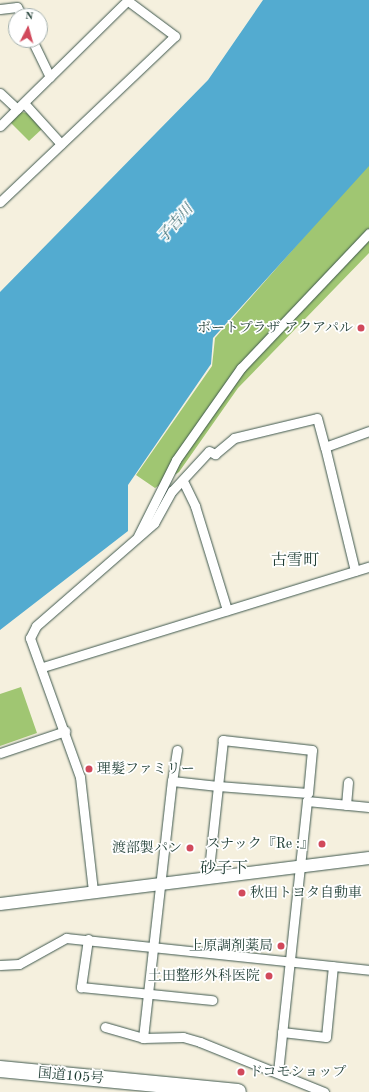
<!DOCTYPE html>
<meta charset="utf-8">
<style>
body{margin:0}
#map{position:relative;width:369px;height:1092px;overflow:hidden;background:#f5f0de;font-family:"Old Standard TT","Noto Serif JP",serif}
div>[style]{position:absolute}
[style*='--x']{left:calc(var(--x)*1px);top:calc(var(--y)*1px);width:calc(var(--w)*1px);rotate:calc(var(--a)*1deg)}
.green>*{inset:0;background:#a0c672}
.water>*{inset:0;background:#53abd0}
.roads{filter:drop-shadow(0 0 1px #3f584e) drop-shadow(0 0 1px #3f584e)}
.street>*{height:9px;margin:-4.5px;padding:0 4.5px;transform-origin:4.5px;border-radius:4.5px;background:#fff}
.secondary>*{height:12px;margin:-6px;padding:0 6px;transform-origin:6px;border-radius:6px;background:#fff}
.highway>*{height:16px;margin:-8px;padding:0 8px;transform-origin:8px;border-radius:8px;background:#fff}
.dots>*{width:11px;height:11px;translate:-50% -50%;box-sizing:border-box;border:2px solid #fff;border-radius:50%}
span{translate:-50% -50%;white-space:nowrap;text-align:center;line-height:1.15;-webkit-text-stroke:3.5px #fff;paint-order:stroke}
.poi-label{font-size:14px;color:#1f3d34}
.right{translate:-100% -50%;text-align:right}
.left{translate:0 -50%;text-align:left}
.street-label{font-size:14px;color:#1f3d34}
.water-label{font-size:15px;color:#31646b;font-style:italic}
.quarter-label{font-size:16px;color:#1f3d34}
.north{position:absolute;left:8px;top:8px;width:40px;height:40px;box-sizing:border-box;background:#fff;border:1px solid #a5b1ae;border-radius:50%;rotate:6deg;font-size:11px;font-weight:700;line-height:16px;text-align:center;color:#1f3d34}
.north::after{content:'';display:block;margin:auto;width:14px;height:18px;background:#d1495b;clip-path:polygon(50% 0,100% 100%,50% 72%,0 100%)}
</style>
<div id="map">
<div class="green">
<div style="clip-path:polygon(20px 112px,29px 113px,43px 128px,29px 141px,10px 122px)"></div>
<div style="clip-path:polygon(369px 163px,369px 253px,238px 388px,179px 472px,155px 488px,136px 475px,212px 366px,215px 338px)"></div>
<div style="clip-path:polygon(21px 687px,37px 733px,0 746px,0 694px)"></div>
</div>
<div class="water">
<div style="clip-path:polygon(263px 0,369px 0,369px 166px,213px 338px,211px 364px,128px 485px,128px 531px,0 630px,0 292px,208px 80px)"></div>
</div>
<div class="roads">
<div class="street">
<div style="--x:0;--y:9;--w:17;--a:-7"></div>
<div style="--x:17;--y:7;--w:10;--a:61"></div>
<div style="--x:32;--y:40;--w:41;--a:64.1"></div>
<div style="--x:0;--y:93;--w:23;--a:43"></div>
<div style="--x:17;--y:109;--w:156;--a:-44.5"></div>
<div style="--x:24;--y:103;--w:55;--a:47.9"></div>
<div style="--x:0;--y:126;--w:24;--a:-45"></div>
<div style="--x:0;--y:202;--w:241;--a:-43.5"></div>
<div style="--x:175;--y:36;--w:59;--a:-143.3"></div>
<div style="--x:183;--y:481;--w:28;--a:64"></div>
<div style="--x:195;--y:506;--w:109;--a:72.9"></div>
<div style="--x:138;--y:536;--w:85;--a:-63.4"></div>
<div style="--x:176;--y:460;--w:113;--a:-54.8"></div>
<div style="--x:241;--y:368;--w:186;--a:-46.5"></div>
<div style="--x:355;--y:571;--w:128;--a:-103.6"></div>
<div style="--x:325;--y:447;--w:47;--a:-20"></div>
<div style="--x:43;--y:667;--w:341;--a:-17.1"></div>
<div style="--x:177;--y:750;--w:31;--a:99"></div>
<div style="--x:172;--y:781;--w:46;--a:6.2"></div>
<div style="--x:218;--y:786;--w:90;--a:4.4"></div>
<div style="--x:308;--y:793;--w:43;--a:-84.7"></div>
<div style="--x:312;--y:750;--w:90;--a:-173.6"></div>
<div style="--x:223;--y:740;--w:139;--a:96.2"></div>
<div style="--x:0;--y:753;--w:69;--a:-18.7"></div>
<div style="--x:346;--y:805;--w:23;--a:-85"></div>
<div style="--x:93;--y:891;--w:115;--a:-96.5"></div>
<div style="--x:80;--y:777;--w:148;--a:-109.8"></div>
<div style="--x:30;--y:638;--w:13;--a:-63"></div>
<div style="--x:36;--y:626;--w:157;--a:-41.1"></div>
<div style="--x:154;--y:523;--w:37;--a:-61"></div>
<div style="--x:172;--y:491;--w:54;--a:-47.2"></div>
<div style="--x:209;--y:451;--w:7;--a:27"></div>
<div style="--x:215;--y:454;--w:25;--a:-40"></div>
<div style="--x:234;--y:438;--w:85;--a:-13.5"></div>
<div style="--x:317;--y:418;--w:30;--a:75"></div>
<div style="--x:88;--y:939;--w:49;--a:98.3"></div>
<div style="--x:81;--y:987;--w:132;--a:5.7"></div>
<div style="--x:0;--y:965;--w:19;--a:-3"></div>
<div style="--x:19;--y:964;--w:54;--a:-29"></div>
<div style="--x:66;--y:938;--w:305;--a:6"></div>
<div style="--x:105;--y:1027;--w:40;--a:16"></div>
<div style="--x:143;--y:1038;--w:40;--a:-1.4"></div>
<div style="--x:183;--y:1037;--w:18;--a:16"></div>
<div style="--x:200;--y:1042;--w:134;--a:22"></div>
<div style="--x:282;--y:1032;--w:44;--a:6.5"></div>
<div style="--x:326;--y:1037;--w:71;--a:-84.4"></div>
<div style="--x:143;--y:1038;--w:259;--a:-83.6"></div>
<div style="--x:278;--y:1072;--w:273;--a:-83.9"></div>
<div style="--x:307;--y:801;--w:62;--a:5.5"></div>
</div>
<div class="secondary">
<div style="--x:0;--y:904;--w:372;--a:-7.1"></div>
</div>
<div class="highway">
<div style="--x:0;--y:1069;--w:239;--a:5.5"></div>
</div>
</div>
<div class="dots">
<div style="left:361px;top:328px;background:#d1495b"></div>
<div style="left:89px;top:769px;background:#d1495b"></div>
<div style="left:322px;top:844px;background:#d1495b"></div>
<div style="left:190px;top:848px;background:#d1495b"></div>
<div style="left:242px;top:893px;background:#d1495b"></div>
<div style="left:281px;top:946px;background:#d1495b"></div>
<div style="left:269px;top:976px;background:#d1495b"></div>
<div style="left:241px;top:1072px;background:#d1495b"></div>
</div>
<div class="poi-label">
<span class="right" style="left:353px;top:328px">ボートプラザ アクアパル</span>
<span class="left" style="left:97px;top:769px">理髪ファミリー</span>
<span class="right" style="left:314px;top:844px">スナック『Re :』</span>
<span class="right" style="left:182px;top:848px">渡部製パン</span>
<span class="left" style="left:250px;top:893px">秋田トヨタ自動車</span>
<span class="right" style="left:273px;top:946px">上原調剤薬局</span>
<span class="right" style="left:260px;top:976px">土田整形外科医院</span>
<span class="left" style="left:249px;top:1072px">ドコモショップ</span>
</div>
<div class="street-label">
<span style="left:71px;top:1076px;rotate:5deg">国道105号</span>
</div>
<div class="water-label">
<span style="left:176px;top:224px;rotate:-49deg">子吉川</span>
</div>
<div class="quarter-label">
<span style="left:295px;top:561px">古雪町</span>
<span style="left:224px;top:869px">砂子下</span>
</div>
<div class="north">N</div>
</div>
